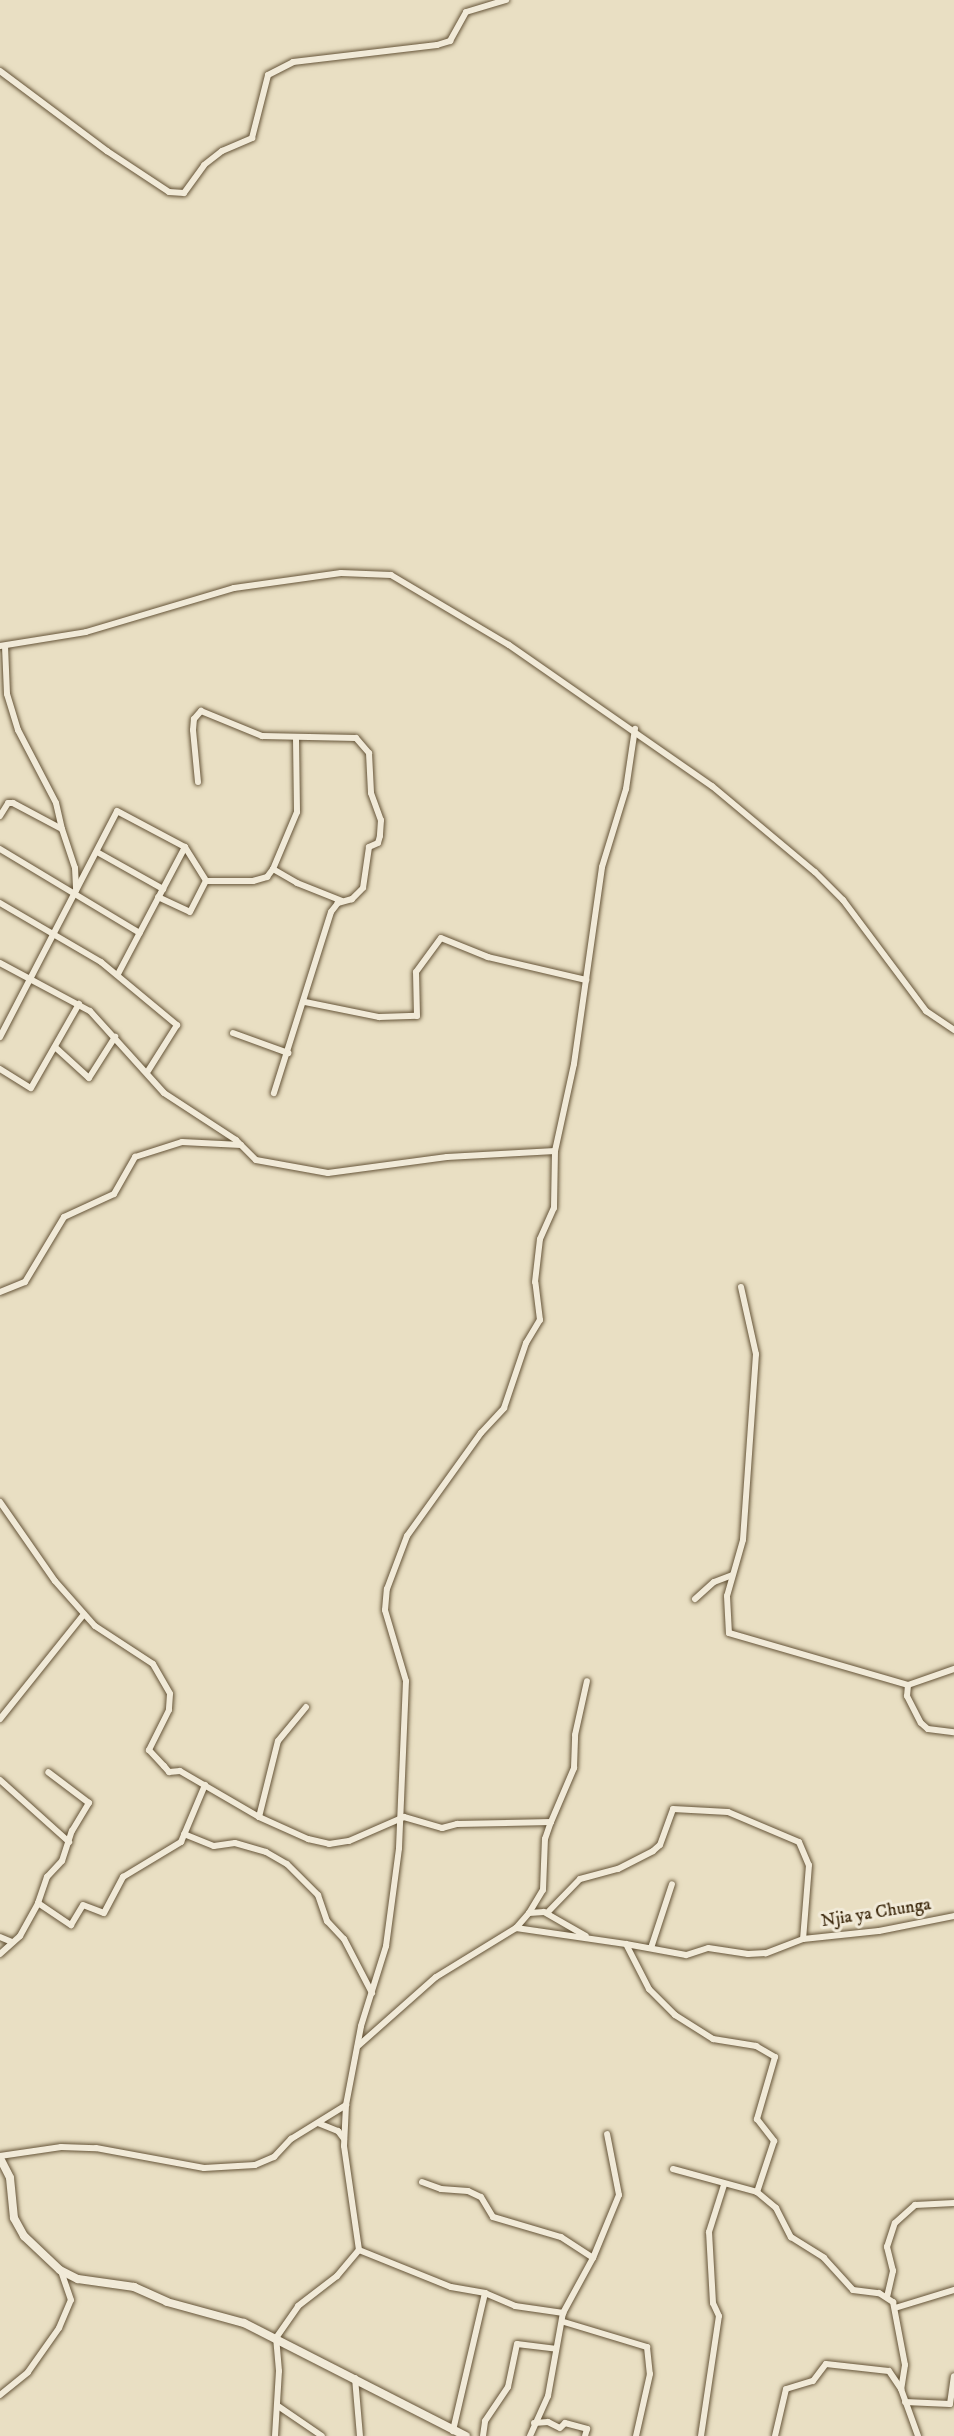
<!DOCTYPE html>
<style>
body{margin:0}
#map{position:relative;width:954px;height:2436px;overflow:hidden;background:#e9dfc3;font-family:"IM FELL DW Pica",serif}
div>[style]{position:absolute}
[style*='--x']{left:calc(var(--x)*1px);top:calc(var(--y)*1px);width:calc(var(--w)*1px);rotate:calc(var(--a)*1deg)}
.roads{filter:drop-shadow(0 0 2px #655438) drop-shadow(0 0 2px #655438)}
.street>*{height:6px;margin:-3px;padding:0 3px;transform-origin:3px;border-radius:3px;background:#f1ead8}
.secondary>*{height:8px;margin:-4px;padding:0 4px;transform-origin:4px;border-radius:4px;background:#f1ead8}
span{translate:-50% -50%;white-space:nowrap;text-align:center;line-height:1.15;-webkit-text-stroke:6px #f1ead8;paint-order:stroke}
.street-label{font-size:18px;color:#392509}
</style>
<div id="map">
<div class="roads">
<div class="street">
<div style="--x:0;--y:71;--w:134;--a:36.8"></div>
<div style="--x:107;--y:151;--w:74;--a:33.5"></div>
<div style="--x:169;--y:192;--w:15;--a:4"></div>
<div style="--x:184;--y:193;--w:34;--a:-54"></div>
<div style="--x:204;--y:165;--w:23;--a:-38"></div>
<div style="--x:222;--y:151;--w:33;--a:-23"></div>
<div style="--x:252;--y:138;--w:65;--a:-75.7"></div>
<div style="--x:268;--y:75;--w:28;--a:-27"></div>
<div style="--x:293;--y:62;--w:145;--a:-6.7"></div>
<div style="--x:437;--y:45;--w:14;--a:-17"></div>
<div style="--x:450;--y:41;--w:33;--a:-61"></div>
<div style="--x:466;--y:12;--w:42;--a:-16.7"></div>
<div style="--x:0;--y:646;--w:87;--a:-9.2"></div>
<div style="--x:86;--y:632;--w:154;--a:-16.6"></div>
<div style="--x:234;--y:588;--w:108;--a:-8"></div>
<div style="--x:341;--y:573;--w:50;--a:2.3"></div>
<div style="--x:391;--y:575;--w:137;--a:30.7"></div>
<div style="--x:509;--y:645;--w:247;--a:34.8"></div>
<div style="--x:712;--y:786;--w:134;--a:39.9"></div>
<div style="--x:815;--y:872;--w:40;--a:45"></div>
<div style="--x:843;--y:900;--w:139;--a:53.2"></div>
<div style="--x:926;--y:1011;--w:34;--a:34"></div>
<div style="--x:5;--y:646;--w:48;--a:87.6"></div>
<div style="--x:7;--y:694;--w:38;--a:73"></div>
<div style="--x:18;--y:730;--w:82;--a:62.5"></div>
<div style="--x:56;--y:803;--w:27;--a:77"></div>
<div style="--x:296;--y:739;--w:73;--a:89.2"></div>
<div style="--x:297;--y:812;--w:62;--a:112.8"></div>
<div style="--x:273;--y:869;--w:28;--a:30"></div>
<div style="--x:297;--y:883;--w:48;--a:21.8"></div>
<div style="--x:198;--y:782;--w:52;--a:-95.5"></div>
<div style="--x:193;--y:730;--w:11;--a:-85"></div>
<div style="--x:194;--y:719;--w:11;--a:-49"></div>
<div style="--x:201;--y:711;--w:66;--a:22.3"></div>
<div style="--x:262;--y:736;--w:94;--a:1.2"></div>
<div style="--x:356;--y:738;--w:20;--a:49"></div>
<div style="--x:369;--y:753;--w:40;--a:87.1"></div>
<div style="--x:371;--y:793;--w:29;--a:70"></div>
<div style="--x:381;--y:820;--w:16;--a:94"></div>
<div style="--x:380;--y:836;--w:7;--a:106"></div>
<div style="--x:378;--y:843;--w:10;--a:156"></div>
<div style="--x:369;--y:847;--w:41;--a:98.3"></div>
<div style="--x:363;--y:888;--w:16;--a:135"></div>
<div style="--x:352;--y:899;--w:15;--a:164"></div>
<div style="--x:338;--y:903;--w:11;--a:128"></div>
<div style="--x:331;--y:912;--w:190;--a:107.5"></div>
<div style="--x:0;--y:816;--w:15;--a:-58"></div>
<div style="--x:8;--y:803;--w:5;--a:0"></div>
<div style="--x:13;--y:803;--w:55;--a:28"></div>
<div style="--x:62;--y:829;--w:41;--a:71.6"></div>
<div style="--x:75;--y:868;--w:22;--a:87"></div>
<div style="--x:185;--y:847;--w:40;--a:58"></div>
<div style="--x:206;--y:881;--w:47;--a:0"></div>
<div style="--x:253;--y:881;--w:15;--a:-16"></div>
<div style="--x:267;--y:877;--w:10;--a:-53"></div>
<div style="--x:0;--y:849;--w:163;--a:31"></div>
<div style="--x:97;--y:852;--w:76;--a:29.3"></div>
<div style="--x:158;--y:897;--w:35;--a:25"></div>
<div style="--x:190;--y:912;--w:35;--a:-63"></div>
<div style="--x:0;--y:903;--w:117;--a:30.3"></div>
<div style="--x:101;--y:962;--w:99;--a:39.7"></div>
<div style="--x:177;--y:1025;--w:54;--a:122.2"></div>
<div style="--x:0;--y:963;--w:102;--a:28.1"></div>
<div style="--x:90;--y:1011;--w:110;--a:47.9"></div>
<div style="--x:164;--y:1093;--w:86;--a:33.1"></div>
<div style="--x:236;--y:1140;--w:28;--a:45"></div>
<div style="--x:256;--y:1160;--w:73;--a:10.2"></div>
<div style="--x:328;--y:1173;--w:120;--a:-7.7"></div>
<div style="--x:447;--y:1157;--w:108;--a:-3.2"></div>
<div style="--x:305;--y:1002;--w:76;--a:11.5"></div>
<div style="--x:379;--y:1017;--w:38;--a:-2"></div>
<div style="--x:417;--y:1016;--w:44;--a:-91.3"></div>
<div style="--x:416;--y:972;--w:42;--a:-53.7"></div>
<div style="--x:441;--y:938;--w:51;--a:22"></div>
<div style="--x:488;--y:957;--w:101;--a:13.2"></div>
<div style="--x:233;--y:1033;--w:59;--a:20"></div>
<div style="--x:0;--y:1037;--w:254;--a:-62.6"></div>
<div style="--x:117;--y:811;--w:77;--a:27.9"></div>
<div style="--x:185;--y:847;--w:144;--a:117.8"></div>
<div style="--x:55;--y:1047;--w:46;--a:42.4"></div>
<div style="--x:89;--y:1078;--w:49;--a:-57.6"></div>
<div style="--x:0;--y:1069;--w:36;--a:32"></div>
<div style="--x:31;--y:1088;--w:97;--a:-60.3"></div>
<div style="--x:741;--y:1287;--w:69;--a:77.4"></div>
<div style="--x:756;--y:1354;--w:186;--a:94"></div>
<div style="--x:743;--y:1540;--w:58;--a:105.9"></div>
<div style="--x:727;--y:1596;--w:37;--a:87"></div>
<div style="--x:729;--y:1633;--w:186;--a:16.2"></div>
<div style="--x:908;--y:1685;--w:49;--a:-19.2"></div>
<div style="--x:0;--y:1292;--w:27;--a:-22"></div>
<div style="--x:25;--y:1282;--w:76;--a:-59"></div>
<div style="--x:64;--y:1217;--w:55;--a:-24.7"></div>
<div style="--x:114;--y:1194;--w:43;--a:-60.4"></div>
<div style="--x:135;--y:1157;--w:49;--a:-17.7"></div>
<div style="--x:182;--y:1142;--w:59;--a:2.9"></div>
<div style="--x:0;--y:1502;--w:96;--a:55.2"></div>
<div style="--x:55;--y:1581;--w:60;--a:48.4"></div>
<div style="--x:95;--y:1626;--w:69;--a:33.2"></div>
<div style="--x:153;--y:1664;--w:34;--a:60"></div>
<div style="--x:170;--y:1694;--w:16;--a:94"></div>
<div style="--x:169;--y:1710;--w:45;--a:116.6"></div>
<div style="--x:149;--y:1750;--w:22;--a:47"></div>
<div style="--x:164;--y:1766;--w:8;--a:50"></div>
<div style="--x:169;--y:1772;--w:11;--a:-5"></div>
<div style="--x:180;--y:1771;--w:91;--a:30.2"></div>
<div style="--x:259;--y:1817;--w:54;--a:24.2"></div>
<div style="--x:308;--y:1839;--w:22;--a:13"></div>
<div style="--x:329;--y:1844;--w:20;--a:-9"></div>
<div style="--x:349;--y:1841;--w:60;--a:-23.6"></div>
<div style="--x:404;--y:1817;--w:40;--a:16"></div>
<div style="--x:442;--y:1828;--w:16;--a:-15"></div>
<div style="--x:457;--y:1824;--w:94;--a:-1.2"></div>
<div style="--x:551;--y:1822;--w:59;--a:-66.9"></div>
<div style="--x:574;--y:1768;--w:33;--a:-88"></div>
<div style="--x:575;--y:1735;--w:55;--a:-77.5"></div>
<div style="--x:695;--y:1599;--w:25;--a:-42"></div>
<div style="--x:714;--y:1582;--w:19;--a:-21"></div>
<div style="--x:908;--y:1685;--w:11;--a:95"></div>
<div style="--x:907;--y:1696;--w:30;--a:63"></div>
<div style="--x:921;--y:1723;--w:9;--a:41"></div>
<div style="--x:928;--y:1729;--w:26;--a:7"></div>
<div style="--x:0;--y:1719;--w:134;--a:-51.3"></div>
<div style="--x:0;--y:1780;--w:93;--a:41.9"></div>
<div style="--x:259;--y:1817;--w:78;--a:-76"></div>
<div style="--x:278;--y:1741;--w:44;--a:-50.5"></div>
<div style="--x:184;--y:1834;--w:32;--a:22"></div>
<div style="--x:214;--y:1846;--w:21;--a:-8"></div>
<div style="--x:235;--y:1843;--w:32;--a:16"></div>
<div style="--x:266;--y:1852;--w:24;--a:30"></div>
<div style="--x:287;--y:1864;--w:44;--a:45"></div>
<div style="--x:318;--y:1895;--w:28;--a:71"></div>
<div style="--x:327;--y:1921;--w:25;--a:47"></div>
<div style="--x:344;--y:1939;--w:61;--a:62.6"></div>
<div style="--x:38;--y:1903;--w:40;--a:34"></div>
<div style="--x:71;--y:1925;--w:23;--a:-59"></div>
<div style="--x:83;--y:1905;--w:22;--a:21"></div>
<div style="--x:104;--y:1913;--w:41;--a:-62.2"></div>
<div style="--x:123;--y:1877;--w:68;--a:-31.1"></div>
<div style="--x:181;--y:1842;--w:62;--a:-67.2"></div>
<div style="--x:529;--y:1913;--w:27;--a:-59"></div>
<div style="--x:543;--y:1890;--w:51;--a:-87.8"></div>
<div style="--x:545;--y:1839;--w:18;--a:-71"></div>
<div style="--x:547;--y:1913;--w:47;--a:-45.9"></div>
<div style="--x:580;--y:1879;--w:39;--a:-15"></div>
<div style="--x:618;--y:1869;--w:39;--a:-27"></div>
<div style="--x:653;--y:1851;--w:9;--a:-41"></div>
<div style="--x:660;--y:1845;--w:38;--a:-70"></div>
<div style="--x:673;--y:1809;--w:55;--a:3.1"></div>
<div style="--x:728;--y:1812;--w:77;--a:22.9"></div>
<div style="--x:799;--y:1842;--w:25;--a:67"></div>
<div style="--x:809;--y:1865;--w:74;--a:94.6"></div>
<div style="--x:803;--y:1939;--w:40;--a:159"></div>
<div style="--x:766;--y:1953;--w:18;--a:177"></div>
<div style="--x:748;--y:1954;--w:40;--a:-171.5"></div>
<div style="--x:708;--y:1948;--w:23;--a:162"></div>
<div style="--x:686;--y:1955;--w:61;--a:-169.6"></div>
<div style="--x:516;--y:1928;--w:20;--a:-49"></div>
<div style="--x:529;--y:1913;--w:15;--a:-4"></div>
<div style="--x:544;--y:1912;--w:48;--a:29.7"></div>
<div style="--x:0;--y:1937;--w:13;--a:23"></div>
<div style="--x:803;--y:1939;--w:76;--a:-6"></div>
<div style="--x:879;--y:1931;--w:76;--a:-11.3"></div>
<div style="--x:651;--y:1948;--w:67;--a:-71.8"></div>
<div style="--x:0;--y:1954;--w:27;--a:-42"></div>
<div style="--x:20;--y:1936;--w:38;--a:-61"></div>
<div style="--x:38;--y:1903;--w:28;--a:-71"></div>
<div style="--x:47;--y:1877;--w:22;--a:-47"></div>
<div style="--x:62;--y:1861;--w:32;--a:-72"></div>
<div style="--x:72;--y:1831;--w:33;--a:-59"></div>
<div style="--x:89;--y:1803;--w:51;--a:-142.9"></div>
<div style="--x:358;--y:2046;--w:104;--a:-41.5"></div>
<div style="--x:436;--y:1977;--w:94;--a:-31.5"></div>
<div style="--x:516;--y:1928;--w:111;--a:8.3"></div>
<div style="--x:626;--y:1944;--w:51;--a:62.9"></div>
<div style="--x:649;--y:1989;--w:37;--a:45"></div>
<div style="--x:675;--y:2015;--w:45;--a:32.3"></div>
<div style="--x:713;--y:2039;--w:44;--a:9.2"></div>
<div style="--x:756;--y:2046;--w:22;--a:30"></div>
<div style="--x:775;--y:2057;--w:65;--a:106.2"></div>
<div style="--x:757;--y:2119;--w:28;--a:52"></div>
<div style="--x:774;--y:2141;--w:54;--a:108.4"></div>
<div style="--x:757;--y:2192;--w:25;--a:40"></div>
<div style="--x:776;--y:2208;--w:33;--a:63"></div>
<div style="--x:791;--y:2237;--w:39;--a:32"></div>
<div style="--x:824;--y:2258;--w:43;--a:47.8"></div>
<div style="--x:853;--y:2290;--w:26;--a:7"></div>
<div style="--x:879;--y:2293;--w:17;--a:33"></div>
<div style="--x:893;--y:2302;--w:64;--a:79.2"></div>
<div style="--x:905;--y:2365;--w:24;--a:99"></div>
<div style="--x:901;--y:2389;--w:50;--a:70.1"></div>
<div style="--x:318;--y:2123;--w:22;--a:22"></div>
<div style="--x:338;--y:2131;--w:10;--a:53"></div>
<div style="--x:0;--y:2156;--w:62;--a:-8.4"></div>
<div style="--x:61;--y:2147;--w:35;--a:2"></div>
<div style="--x:96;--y:2148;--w:110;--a:10.5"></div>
<div style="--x:204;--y:2168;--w:51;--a:-3.4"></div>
<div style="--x:255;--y:2165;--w:21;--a:-23"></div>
<div style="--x:274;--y:2157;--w:25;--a:-47"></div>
<div style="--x:291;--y:2139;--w:65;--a:-31.7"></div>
<div style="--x:346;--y:2105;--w:80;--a:-79.2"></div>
<div style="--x:361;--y:2026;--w:84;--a:-72.6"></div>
<div style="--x:386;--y:1946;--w:99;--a:-82.4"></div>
<div style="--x:399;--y:1848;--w:167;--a:-87.6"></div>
<div style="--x:406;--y:1681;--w:74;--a:-106.5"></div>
<div style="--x:385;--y:1610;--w:21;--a:-85"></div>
<div style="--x:387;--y:1589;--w:57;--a:-69.3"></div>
<div style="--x:407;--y:1536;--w:127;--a:-54.3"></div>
<div style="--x:481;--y:1433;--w:34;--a:-47"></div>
<div style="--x:504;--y:1408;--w:69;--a:-71.3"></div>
<div style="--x:526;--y:1343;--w:27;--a:-59"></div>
<div style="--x:540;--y:1320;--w:38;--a:-97"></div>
<div style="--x:535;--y:1282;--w:43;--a:-83.4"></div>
<div style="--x:540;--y:1239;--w:34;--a:-66"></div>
<div style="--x:554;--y:1208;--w:57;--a:-89"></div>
<div style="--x:555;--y:1151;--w:89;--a:-77.7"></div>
<div style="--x:574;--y:1064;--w:199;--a:-81.9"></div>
<div style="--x:602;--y:867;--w:82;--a:-72.9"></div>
<div style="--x:626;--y:789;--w:61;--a:-81.5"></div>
<div style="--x:673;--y:2169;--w:87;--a:15.3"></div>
<div style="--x:422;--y:2182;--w:20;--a:20"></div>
<div style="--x:441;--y:2189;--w:27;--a:4"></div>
<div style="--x:468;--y:2191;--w:14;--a:25"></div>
<div style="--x:481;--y:2197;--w:23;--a:59"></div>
<div style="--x:493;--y:2217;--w:71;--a:16.4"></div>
<div style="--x:561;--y:2237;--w:38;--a:33"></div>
<div style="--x:359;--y:2250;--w:99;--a:21.9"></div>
<div style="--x:451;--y:2287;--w:35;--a:10"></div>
<div style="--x:485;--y:2293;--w:142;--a:103.1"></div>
<div style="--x:485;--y:2293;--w:33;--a:23"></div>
<div style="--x:515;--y:2306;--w:49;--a:8.3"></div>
<div style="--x:887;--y:2297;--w:27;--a:-77"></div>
<div style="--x:893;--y:2271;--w:25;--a:-104"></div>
<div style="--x:887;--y:2247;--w:25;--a:-72"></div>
<div style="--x:895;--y:2223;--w:27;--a:-42"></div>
<div style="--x:915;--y:2205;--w:39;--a:-3"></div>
<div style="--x:895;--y:2308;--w:62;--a:-17"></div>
<div style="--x:564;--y:2322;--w:87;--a:16.8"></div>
<div style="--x:647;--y:2347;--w:27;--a:84"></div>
<div style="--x:650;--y:2374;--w:64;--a:102.7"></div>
<div style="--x:355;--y:2378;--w:58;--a:85.1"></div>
<div style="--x:0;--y:2395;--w:36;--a:-39"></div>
<div style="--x:28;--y:2372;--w:54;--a:-54.8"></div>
<div style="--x:59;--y:2328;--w:30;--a:-67"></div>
<div style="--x:71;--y:2300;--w:31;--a:-109"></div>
<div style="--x:905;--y:2402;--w:45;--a:2.5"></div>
<div style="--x:950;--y:2404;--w:28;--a:-82"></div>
<div style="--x:278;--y:2406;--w:53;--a:34.3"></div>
<div style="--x:534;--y:2423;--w:14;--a:-4"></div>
<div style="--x:548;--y:2422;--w:13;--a:27"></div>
<div style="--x:560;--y:2428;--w:7;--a:-45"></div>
<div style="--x:565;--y:2423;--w:23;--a:15"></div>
<div style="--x:587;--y:2429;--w:7;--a:106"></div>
<div style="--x:275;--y:2436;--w:65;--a:-86.5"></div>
<div style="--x:279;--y:2371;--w:33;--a:-95"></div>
<div style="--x:276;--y:2338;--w:39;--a:-55"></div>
<div style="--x:298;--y:2306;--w:49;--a:-37.6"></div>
<div style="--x:337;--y:2276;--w:34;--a:-50"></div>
<div style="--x:359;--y:2250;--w:105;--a:-98.2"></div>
<div style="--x:344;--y:2146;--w:41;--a:-87.2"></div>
<div style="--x:483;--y:2436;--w:15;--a:-82"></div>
<div style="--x:485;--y:2421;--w:41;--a:-55.9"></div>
<div style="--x:508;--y:2387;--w:44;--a:-78.2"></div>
<div style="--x:517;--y:2344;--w:38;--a:7"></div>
<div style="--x:530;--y:2436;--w:44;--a:-65.8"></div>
<div style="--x:548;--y:2396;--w:84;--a:-79.8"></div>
<div style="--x:563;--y:2313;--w:63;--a:-61.4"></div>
<div style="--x:593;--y:2258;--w:68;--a:-67.6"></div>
<div style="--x:619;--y:2195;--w:62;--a:-101.1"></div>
<div style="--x:701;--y:2436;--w:121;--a:-81.5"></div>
<div style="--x:719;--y:2316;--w:14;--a:-115"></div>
<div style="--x:713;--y:2303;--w:71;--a:-93.2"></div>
<div style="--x:709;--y:2232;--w:49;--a:-72.3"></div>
<div style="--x:775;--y:2436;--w:48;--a:-76.8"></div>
<div style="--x:786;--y:2389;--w:28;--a:-17"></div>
<div style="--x:813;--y:2381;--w:21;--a:-53"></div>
<div style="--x:826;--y:2364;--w:63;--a:6.3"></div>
<div style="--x:889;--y:2371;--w:22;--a:56"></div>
</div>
<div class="secondary">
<div style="--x:0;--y:2158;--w:22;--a:63"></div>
<div style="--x:10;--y:2178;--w:40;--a:84.3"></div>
<div style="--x:14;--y:2218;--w:21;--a:61"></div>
<div style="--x:24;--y:2236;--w:50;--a:43.4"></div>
<div style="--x:60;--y:2270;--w:20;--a:27"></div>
<div style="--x:78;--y:2279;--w:57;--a:8.1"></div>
<div style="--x:134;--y:2287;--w:36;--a:24"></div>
<div style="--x:167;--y:2302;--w:80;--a:15.3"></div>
<div style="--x:244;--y:2323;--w:249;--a:27"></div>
</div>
</div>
<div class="street-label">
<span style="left:876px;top:1913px;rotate:-9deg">Njia ya Chunga</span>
</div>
</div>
